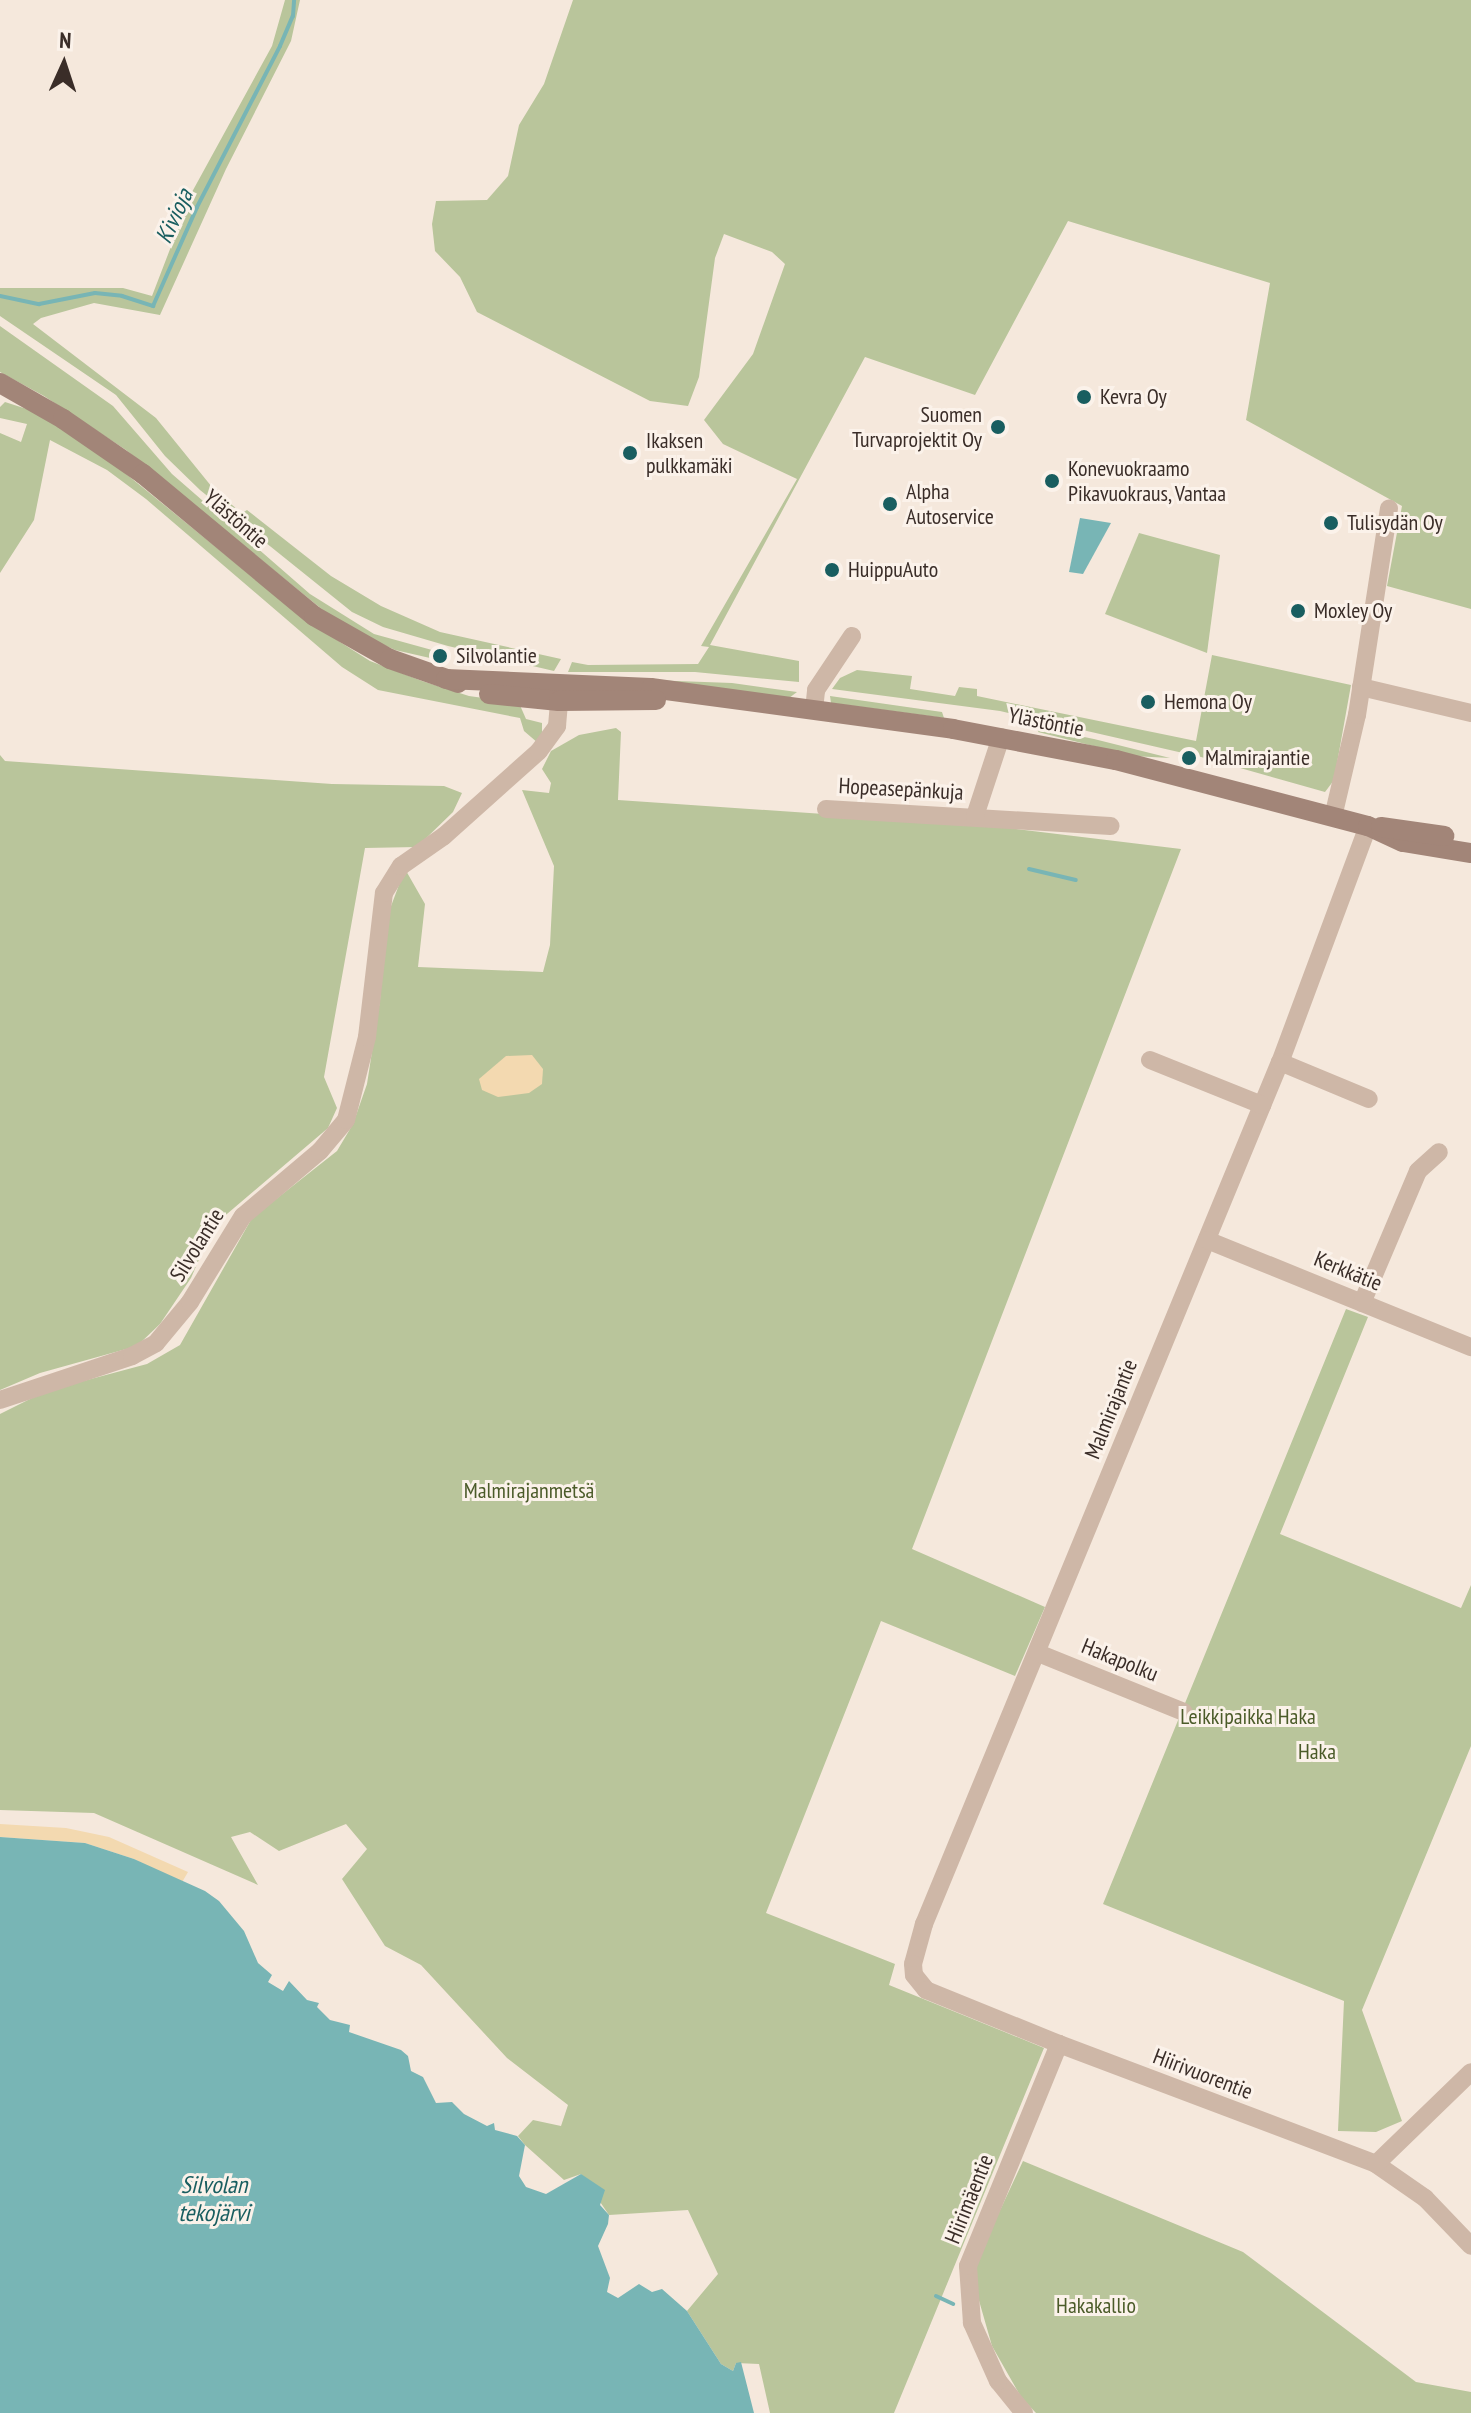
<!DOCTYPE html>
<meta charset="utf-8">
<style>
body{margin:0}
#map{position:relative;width:1471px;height:2413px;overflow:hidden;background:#f5e8dc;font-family:"PT Sans Narrow",sans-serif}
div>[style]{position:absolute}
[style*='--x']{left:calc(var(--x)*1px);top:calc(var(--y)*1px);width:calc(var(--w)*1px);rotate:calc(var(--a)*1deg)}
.green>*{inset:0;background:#b9c59b}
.sand>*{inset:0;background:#f3d9b0}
.water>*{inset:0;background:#78b5b5}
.stream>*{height:4px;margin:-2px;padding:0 2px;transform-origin:2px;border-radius:2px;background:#78b5b5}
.minor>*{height:18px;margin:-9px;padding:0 9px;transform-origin:9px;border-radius:9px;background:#ceb7a7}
.secondary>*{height:20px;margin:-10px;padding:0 10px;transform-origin:10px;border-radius:10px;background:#a28578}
.dots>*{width:22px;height:22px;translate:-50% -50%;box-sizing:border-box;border:4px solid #fbf2ea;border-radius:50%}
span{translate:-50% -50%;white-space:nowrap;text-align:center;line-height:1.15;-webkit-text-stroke:6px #fbf2ea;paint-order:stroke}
.poi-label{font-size:22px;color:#3a2d28}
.left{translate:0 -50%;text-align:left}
.right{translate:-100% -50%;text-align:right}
.street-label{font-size:22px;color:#3a2d28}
.park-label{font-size:22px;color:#4b5b29}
.water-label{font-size:24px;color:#195e60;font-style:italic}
.north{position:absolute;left:24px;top:24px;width:80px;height:80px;-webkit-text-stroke:6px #fbf2ea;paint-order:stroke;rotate:3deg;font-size:22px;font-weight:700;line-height:32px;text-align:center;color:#3a2d28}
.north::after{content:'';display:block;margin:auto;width:28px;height:36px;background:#3a2d28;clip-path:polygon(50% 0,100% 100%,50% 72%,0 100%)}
</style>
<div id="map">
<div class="green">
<div style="clip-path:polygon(285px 0,300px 0,291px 41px,226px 169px,160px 315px,94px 303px,41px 318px,33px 324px,156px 418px,216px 492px,242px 513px,247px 510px,331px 576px,381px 606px,440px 632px,561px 659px,554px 671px,448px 646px,383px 627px,352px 612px,200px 490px,165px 456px,116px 395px,0 316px,0 288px,123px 288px,152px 296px,192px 192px,272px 46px)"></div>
<div style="clip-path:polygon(573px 0,1471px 0,1471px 609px,1387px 586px,1402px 506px,1246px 420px,1270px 283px,1068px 221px,975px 395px,865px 357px,710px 645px,799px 661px,799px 682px,695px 672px,568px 672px,572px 662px,588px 665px,698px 664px,709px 647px,701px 646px,797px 479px,723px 444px,704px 420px,753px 354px,785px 264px,772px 252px,724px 234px,715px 258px,699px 377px,688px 406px,650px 401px,477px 312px,460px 277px,435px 251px,432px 224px,436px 201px,487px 200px,508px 176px,519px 125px,544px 84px)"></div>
<div style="clip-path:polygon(0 326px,113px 406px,172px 474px,310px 594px,374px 634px,432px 650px,430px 658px,395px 650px,340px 624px,126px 450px,44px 396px,0 372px)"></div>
<div style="clip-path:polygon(5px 402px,36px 412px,109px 460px,282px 601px,340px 642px,370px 661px,422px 681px,469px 696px,519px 703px,526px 719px,542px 723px,542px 737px,538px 743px,524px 731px,520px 718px,378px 690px,342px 667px,146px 499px,107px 470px,50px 440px,34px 520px,0 573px,0 433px,21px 442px,27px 424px,0 418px,0 407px)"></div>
<div style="clip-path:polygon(1139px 533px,1220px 555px,1207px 653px,1105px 614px)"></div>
<div style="clip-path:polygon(1212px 655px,1351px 685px,1334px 780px,1325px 792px,1194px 755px,1194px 751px,1185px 749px,1183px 753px,1000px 711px,832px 689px,840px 678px,857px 670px,912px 676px,910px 689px,955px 696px,959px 687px,977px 689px,977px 696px,1196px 741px)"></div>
<div style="clip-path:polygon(649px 680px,732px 683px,797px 692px,789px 698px)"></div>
<div style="clip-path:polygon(830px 696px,942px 712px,944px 718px,831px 703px)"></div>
<div style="clip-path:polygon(616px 728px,621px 732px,618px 800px,984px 825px,1181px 849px,912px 1549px,1045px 1607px,1015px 1676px,881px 1621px,766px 1913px,895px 1964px,889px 1985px,1044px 2048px,894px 2413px,770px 2413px,759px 2364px,736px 2363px,733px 2371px,721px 2364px,687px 2311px,718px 2274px,688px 2210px,609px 2215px,581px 2174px,564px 2180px,525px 2145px,518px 2136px,533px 2120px,561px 2126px,568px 2105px,507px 2058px,421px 1965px,385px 1946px,342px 1879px,367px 1849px,346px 1824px,279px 1851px,250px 1832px,231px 1837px,258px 1885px,94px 1813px,0 1810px,0 1414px,46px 1391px,147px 1364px,180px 1345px,252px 1218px,337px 1151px,353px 1124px,367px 1084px,380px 1000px,385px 922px,405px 869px,425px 904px,418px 967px,543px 972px,550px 945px,554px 866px,522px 790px,549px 793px,551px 783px,542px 769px,551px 751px,579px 735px)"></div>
<div style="clip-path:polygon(1040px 728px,1094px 739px,1170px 758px,1133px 756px,1038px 732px)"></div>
<div style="clip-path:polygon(0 755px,5px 761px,332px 784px,444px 786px,462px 793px,453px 812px,417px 847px,365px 848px,324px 1077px,337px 1108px,328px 1128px,214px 1225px,191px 1278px,160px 1324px,137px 1346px,40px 1373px,0 1390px)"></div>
<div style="clip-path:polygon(1346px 1309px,1368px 1317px,1280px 1534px,1461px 1608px,1471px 1585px,1471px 1746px,1362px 2010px,1402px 2121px,1376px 2132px,1338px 2131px,1344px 2001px,1103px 1904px)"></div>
<div style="clip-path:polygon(1023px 2161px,1243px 2252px,1416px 2382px,1471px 2392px,1471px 2413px,1036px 2413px,1021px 2397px,992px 2346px,976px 2290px,976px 2268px,981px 2251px)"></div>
</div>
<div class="sand">
<div style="clip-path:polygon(532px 1055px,543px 1069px,542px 1084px,529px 1093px,498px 1097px,482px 1090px,479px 1079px,506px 1056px)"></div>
<div style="clip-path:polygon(0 1824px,66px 1828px,109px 1837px,188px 1872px,181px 1884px,134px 1859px,85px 1843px,0 1837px)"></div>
</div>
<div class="water">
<div style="clip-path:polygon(1080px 518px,1111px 523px,1083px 574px,1069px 572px)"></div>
<div style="clip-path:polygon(0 1837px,85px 1843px,134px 1859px,205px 1891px,219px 1901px,244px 1931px,258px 1963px,272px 1975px,268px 1982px,283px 1991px,289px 1981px,307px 2000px,319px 2003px,317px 2007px,330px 2020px,350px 2025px,349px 2032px,401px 2050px,408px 2056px,411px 2071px,423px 2077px,436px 2103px,452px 2102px,464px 2114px,487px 2126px,494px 2123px,495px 2130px,517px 2136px,525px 2145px,519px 2176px,526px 2187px,546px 2194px,581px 2174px,605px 2190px,600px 2205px,609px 2215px,608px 2224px,598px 2246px,610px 2278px,607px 2292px,618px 2298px,639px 2284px,652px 2292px,662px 2289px,687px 2311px,721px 2364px,733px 2371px,736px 2363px,741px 2362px,754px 2413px,0 2413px)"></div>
</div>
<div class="stream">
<div style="--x:0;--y:296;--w:40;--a:12"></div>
<div style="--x:39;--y:304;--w:57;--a:-11.1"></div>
<div style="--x:95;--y:293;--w:27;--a:6"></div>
<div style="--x:122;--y:296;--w:33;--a:18"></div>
<div style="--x:153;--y:306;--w:108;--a:-66"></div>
<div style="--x:197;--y:207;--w:181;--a:-62.7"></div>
<div style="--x:280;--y:46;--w:33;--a:-67"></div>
<div style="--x:293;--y:16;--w:16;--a:-86"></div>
<div style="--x:1029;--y:869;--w:48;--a:13.2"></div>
<div style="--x:936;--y:2296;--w:19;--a:25"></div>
</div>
<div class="minor">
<div style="--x:1361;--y:687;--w:113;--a:13.3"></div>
<div style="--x:814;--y:710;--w:20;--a:-84"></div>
<div style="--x:816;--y:690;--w:65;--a:-56.3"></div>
<div style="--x:826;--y:809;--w:285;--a:3.4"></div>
<div style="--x:975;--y:816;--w:83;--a:-71.8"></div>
<div style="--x:1333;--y:817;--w:105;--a:-76.8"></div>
<div style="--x:1357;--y:715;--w:209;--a:-81.2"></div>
<div style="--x:1368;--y:826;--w:252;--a:110.4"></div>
<div style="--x:1280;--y:1062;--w:933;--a:112.44"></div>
<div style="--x:924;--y:1924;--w:41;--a:105.4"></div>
<div style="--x:913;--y:1964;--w:11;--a:85"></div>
<div style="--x:914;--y:1975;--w:19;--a:51"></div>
<div style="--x:926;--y:1990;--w:144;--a:22.1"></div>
<div style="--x:1059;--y:2044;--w:339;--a:20.7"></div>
<div style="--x:1376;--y:2164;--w:60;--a:34.8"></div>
<div style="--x:1425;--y:2198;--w:66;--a:46.2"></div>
<div style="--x:1150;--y:1060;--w:121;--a:21.9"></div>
<div style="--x:1280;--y:1062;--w:96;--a:22.6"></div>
<div style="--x:1207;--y:1240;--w:285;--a:22.1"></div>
<div style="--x:1362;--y:1303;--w:143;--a:-67"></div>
<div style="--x:1418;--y:1171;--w:28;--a:-42"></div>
<div style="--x:0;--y:1400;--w:139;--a:-18.4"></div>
<div style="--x:132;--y:1356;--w:27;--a:-28"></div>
<div style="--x:156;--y:1343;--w:53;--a:-50.3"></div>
<div style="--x:190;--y:1302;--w:101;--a:-58.4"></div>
<div style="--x:243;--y:1216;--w:101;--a:-40.2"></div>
<div style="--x:320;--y:1151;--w:40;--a:-50"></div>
<div style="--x:346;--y:1120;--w:86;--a:-75.8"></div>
<div style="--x:367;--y:1037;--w:145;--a:-83.3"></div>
<div style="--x:384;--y:893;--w:32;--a:-58"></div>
<div style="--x:401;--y:866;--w:52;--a:-34.9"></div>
<div style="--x:444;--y:836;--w:127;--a:-41.8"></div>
<div style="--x:539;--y:751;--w:31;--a:-54"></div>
<div style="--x:557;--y:726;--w:37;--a:-85"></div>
<div style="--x:1038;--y:1653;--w:157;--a:22"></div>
<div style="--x:1376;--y:2164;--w:132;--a:-44.1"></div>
<div style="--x:1024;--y:2413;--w:41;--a:-129.1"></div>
<div style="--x:998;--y:2381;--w:64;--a:-114.1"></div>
<div style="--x:972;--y:2323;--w:57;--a:-94"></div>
<div style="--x:968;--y:2266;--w:240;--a:-67.7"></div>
</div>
<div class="secondary">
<div style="--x:0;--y:383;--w:73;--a:29.7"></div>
<div style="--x:63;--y:419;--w:97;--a:34.5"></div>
<div style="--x:143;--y:474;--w:222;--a:39.7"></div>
<div style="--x:314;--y:616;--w:87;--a:29.5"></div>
<div style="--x:390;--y:659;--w:72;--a:19.4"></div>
<div style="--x:446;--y:679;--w:205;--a:2.5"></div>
<div style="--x:651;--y:688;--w:305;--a:7.7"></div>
<div style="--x:953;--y:729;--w:166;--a:10.8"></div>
<div style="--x:1116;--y:760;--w:260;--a:14.7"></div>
<div style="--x:1368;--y:826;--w:38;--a:25"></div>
<div style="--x:1403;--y:842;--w:69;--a:9.2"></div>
<div style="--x:489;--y:694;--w:70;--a:5.7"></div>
<div style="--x:559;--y:701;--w:97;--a:-0.6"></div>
<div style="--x:1381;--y:827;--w:64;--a:8.1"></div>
</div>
<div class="dots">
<div style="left:1084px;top:397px;background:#195e60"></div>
<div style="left:998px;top:427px;background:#195e60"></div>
<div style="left:630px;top:453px;background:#195e60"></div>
<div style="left:1052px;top:481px;background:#195e60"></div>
<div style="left:890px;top:504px;background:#195e60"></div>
<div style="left:1331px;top:523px;background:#195e60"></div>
<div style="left:832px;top:570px;background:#195e60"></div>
<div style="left:1298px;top:611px;background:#195e60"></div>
<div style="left:440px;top:656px;background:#195e60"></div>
<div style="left:1148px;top:702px;background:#195e60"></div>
<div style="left:1189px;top:758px;background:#195e60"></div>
</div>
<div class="poi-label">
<span class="left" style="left:1100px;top:397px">Kevra Oy</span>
<span class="right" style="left:982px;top:427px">Suomen<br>Turvaprojektit Oy</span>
<span class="left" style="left:646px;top:453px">Ikaksen<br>pulkkamäki</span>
<span class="left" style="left:1068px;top:481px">Konevuokraamo<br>Pikavuokraus, Vantaa</span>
<span class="left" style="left:906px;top:504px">Alpha<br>Autoservice</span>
<span class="left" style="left:1347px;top:523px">Tulisydän Oy</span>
<span class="left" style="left:848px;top:570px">HuippuAuto</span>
<span class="left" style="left:1314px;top:611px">Moxley Oy</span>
<span class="left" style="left:456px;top:656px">Silvolantie</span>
<span class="left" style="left:1164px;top:702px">Hemona Oy</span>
<span class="left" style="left:1205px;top:758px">Malmirajantie</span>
</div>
<div class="street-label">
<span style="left:236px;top:519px;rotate:41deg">Ylästöntie</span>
<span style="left:1046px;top:722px;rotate:11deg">Ylästöntie</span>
<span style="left:901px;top:789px;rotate:3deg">Hopeasepänkuja</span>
<span style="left:197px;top:1245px;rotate:-58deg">Silvolantie</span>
<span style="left:1348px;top:1271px;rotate:22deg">Kerkkätie</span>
<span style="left:1111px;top:1409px;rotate:-68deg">Malmirajantie</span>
<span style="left:1120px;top:1660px;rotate:22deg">Hakapolku</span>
<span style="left:1203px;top:2074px;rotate:21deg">Hiirivuorentie</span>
<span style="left:969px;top:2199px;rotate:-68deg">Hiirimäentie</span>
</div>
<div class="park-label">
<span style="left:529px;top:1491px">Malmirajanmetsä</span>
<span style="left:1248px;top:1717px">Leikkipaikka Haka</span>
<span style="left:1317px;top:1752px">Haka</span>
<span style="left:1096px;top:2306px">Hakakallio</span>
</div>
<div class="water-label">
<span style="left:174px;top:216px;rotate:-65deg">Kivioja</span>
<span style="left:214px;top:2199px">Silvolan<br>tekojärvi</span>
</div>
<div class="north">N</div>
</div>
